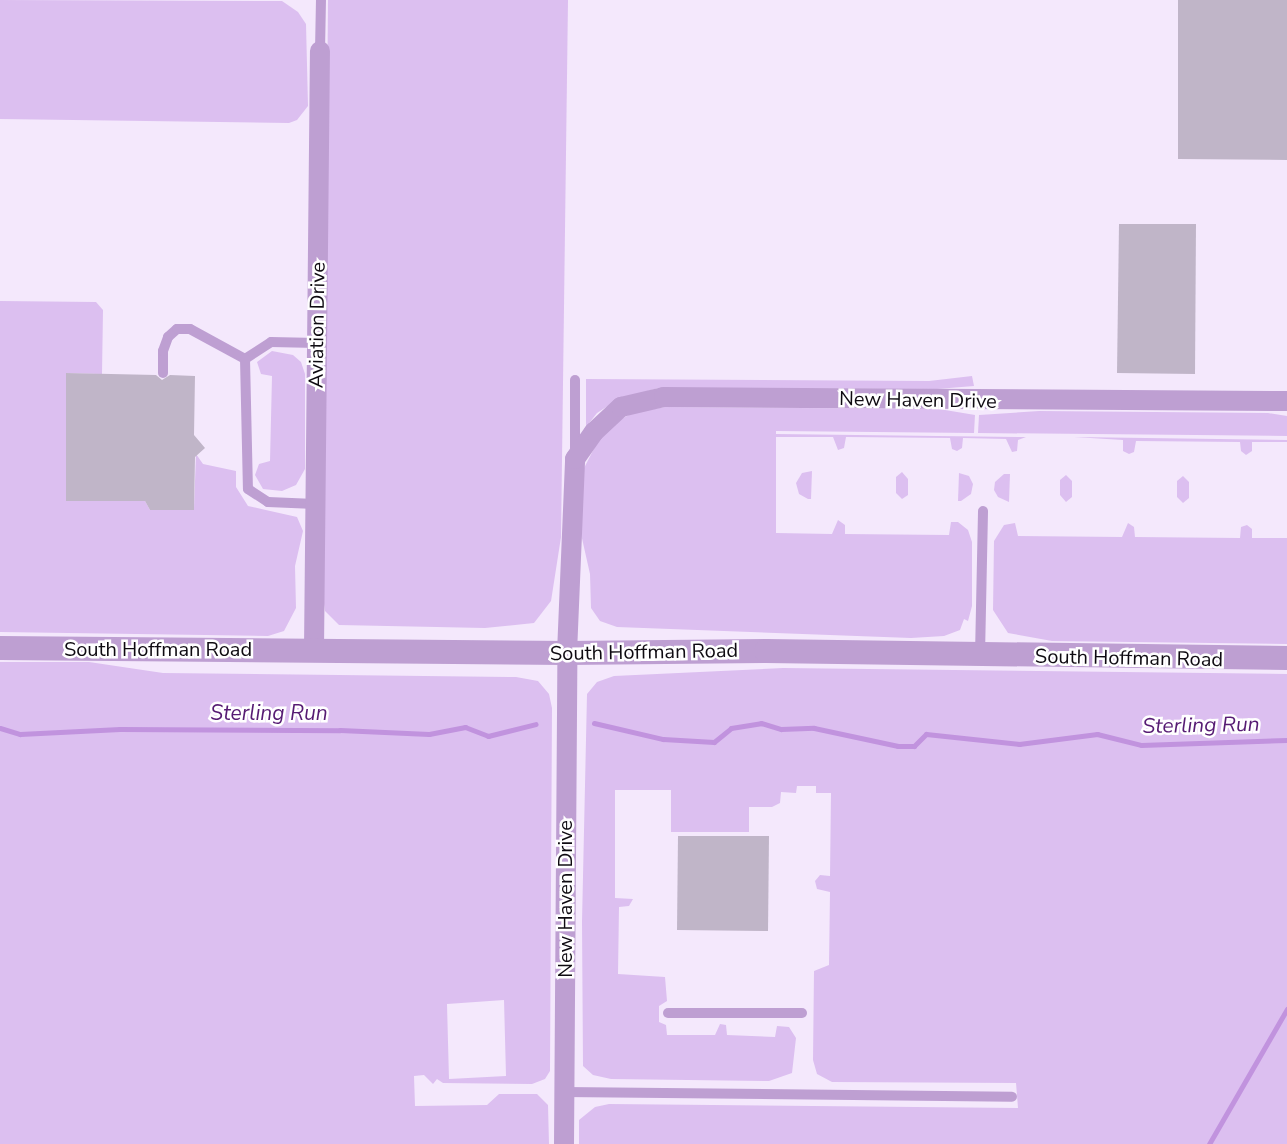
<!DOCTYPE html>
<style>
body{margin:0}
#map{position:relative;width:1287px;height:1144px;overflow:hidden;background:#f4e8fc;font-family:"Nunito Sans",sans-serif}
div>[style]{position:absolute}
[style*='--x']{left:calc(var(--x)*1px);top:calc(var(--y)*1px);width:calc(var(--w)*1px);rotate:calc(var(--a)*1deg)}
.green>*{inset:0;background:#dcbff0}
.stream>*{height:5px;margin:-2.5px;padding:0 2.5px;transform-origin:2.5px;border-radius:2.5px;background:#c193de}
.building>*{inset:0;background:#c0b5c8}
.service>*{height:10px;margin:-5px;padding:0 5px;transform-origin:5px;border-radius:5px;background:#be9fd2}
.minor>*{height:20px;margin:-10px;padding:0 10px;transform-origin:10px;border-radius:10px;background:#be9fd2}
.tertiary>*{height:24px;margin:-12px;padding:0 12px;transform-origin:12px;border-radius:12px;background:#be9fd2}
span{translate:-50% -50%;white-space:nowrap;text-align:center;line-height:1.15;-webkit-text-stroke:5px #fff;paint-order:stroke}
.street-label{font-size:20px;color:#0e0a11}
.water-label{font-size:21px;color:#561b73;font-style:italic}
</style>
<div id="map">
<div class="green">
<div style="clip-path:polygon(0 0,282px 1px,298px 12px,306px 24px,308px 106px,297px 120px,289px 123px,0 119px)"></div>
<div style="clip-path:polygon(328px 0,568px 0,561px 537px,551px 601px,534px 623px,485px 628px,339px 625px,325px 611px,323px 597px)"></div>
<div style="clip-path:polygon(0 301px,96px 302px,103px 310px,102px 374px,66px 373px,66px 501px,145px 501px,150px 510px,194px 509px,196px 454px,203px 464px,236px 471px,236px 487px,248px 506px,297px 517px,303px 531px,295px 566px,296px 608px,284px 631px,268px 636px,0 632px)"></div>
<div style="clip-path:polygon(272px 351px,293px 355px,301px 362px,305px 374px,305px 469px,296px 485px,282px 491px,263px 489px,255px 475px,259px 464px,270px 461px,272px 376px,261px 374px,257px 362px)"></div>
<div style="clip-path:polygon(972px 376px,974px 386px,937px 389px,658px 388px,617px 400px,597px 413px,586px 427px,586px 379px,929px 381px)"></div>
<div style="clip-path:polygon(665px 407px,939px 409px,975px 415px,974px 433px,776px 431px,776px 434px,1026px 437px,1018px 440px,1017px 451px,1012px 452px,1006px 439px,963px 438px,962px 448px,957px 451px,952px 449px,950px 438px,846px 437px,844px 448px,838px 450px,833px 437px,776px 437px,776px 533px,832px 534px,838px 520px,845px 525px,845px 534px,949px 535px,951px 522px,958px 522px,968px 530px,972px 542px,972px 606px,968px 621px,964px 619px,960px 630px,944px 636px,911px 638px,617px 627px,600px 621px,591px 608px,590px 574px,581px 534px,583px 470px,601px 435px,618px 421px,632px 413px)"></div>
<div style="clip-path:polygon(1039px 411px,1268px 413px,1287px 416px,1287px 436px,978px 433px,979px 415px)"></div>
<div style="clip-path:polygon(1074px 437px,1287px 440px,1287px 442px,1252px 442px,1252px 451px,1246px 455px,1241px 451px,1240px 442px,1136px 441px,1134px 452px,1129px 454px,1123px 451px,1123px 440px)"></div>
<div style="clip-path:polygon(812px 471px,811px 499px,808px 499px,799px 494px,796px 483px,802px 473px)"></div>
<div style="clip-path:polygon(902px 472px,908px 479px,908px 495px,902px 499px,896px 493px,896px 477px)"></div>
<div style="clip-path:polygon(959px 473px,969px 476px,973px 484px,971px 494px,961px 501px,958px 501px)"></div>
<div style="clip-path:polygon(1004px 474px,1010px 474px,1009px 502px,998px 497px,994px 490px,995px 482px)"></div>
<div style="clip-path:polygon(1066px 475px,1072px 481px,1072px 497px,1066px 502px,1060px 495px,1060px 480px)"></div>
<div style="clip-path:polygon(1183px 476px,1189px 482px,1189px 498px,1183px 503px,1177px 497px,1177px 481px)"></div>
<div style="clip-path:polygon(1015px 523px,1018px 536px,1122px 537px,1128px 523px,1134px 527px,1135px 537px,1240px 538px,1241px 527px,1247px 525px,1252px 529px,1252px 538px,1287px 538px,1287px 644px,1052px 641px,1008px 633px,993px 610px,994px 541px,1004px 525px)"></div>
<div style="clip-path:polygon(evenodd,0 662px,89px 662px,163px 673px,516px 677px,538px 681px,549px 694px,552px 708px,550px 1071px,545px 1079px,532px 1084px,443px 1083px,437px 1079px,433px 1084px,424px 1075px,414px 1076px,415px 1106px,487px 1105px,499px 1094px,537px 1094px,548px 1105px,549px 1144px,0 1144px,0 662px,504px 1000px,506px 1076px,449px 1079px,447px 1004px,504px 1000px)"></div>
<div style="clip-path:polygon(783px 668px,1287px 674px,1287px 1144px,579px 1144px,579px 1120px,595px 1107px,609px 1104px,1018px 1108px,1016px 1083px,832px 1082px,817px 1074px,813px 1060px,814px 971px,829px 965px,830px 892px,817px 889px,815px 881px,820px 875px,830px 876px,831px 793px,816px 793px,816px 786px,797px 786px,796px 793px,781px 792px,780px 803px,772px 807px,749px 807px,749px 832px,671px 832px,671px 790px,615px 790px,615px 898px,633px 899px,629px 906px,619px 907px,618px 974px,665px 977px,667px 1001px,659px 1006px,659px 1022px,666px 1025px,667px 1035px,715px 1035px,720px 1024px,726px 1025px,727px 1035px,775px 1037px,777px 1026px,789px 1027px,796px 1038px,792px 1073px,769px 1081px,611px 1079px,593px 1075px,583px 1066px,582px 922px,587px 694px,597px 682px,614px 676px)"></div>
</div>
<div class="stream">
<div style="--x:594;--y:723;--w:71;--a:13.1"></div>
<div style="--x:663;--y:739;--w:51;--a:3.4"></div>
<div style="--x:714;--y:742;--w:22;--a:-39"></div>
<div style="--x:731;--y:728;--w:30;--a:-9"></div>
<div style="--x:761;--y:723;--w:21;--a:17"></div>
<div style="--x:781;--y:729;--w:33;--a:-2"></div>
<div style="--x:814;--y:728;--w:86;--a:12.1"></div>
<div style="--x:898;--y:746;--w:16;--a:0"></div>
<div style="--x:914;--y:746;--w:17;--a:-45"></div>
<div style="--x:926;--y:734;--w:94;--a:6.1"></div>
<div style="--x:1019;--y:744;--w:79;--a:-7.3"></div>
<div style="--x:1097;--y:734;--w:45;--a:14"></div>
<div style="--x:1141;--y:745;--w:146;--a:-2"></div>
<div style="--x:0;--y:728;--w:21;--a:17"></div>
<div style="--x:20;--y:734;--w:100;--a:-2.9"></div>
<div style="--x:120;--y:729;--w:220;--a:0.3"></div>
<div style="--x:340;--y:730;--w:89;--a:2.6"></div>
<div style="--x:429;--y:734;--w:37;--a:-11"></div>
<div style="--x:465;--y:727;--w:25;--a:21"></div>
<div style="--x:488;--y:736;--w:49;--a:-14"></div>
<div style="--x:1209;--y:1144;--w:156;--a:-60"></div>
</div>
<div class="building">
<div style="clip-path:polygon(1178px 0,1287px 0,1287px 160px,1178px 159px)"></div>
<div style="clip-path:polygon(1119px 224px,1196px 224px,1195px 374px,1117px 373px)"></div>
<div style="clip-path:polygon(66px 373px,156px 375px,162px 380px,170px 375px,195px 376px,194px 435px,205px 448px,195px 457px,194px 510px,150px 510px,145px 501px,66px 501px)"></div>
<div style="clip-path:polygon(678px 836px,769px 836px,768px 931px,677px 930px)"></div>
</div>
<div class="service">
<div style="--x:320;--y:51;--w:51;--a:-88.9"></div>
<div style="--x:245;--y:359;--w:31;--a:-33"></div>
<div style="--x:271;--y:342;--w:46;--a:1.2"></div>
<div style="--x:163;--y:373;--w:22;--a:-90"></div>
<div style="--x:163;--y:351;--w:15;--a:-70"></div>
<div style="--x:168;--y:337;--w:12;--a:-42"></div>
<div style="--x:177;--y:329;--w:13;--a:0"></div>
<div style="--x:190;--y:329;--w:63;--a:28.6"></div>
<div style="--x:245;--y:359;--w:130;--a:88.7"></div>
<div style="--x:248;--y:489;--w:24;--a:33"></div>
<div style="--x:268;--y:502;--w:47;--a:2.4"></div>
<div style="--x:575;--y:454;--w:74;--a:-90"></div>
<div style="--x:980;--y:655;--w:144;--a:-88.8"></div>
<div style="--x:668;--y:1013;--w:134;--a:0"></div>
<div style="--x:564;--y:1092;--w:448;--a:0.6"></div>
</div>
<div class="minor">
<div style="--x:314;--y:650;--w:599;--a:-89.43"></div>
<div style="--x:564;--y:1144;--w:491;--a:-89.6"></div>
<div style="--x:567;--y:653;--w:194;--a:-87.6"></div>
<div style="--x:575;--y:459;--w:33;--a:-55"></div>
<div style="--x:594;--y:432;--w:37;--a:-43"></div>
<div style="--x:621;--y:407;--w:44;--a:-13.1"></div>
<div style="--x:664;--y:397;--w:623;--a:0.37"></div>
</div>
<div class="tertiary">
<div style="--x:0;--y:648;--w:567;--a:0.51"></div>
<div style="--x:567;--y:653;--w:199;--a:-0.6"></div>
<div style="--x:766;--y:651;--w:521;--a:0.77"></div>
</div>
<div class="street-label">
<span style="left:317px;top:325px;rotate:-89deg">Aviation Drive</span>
<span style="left:918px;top:400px;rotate:1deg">New Haven Drive</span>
<span style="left:158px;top:649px">South Hoffman Road</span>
<span style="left:644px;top:652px;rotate:-1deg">South Hoffman Road</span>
<span style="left:1129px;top:658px;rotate:1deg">South Hoffman Road</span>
<span style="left:565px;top:899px;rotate:-90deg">New Haven Drive</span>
</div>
<div class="water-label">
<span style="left:269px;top:713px">Sterling Run</span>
<span style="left:1201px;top:725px;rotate:-1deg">Sterling Run</span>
</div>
</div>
